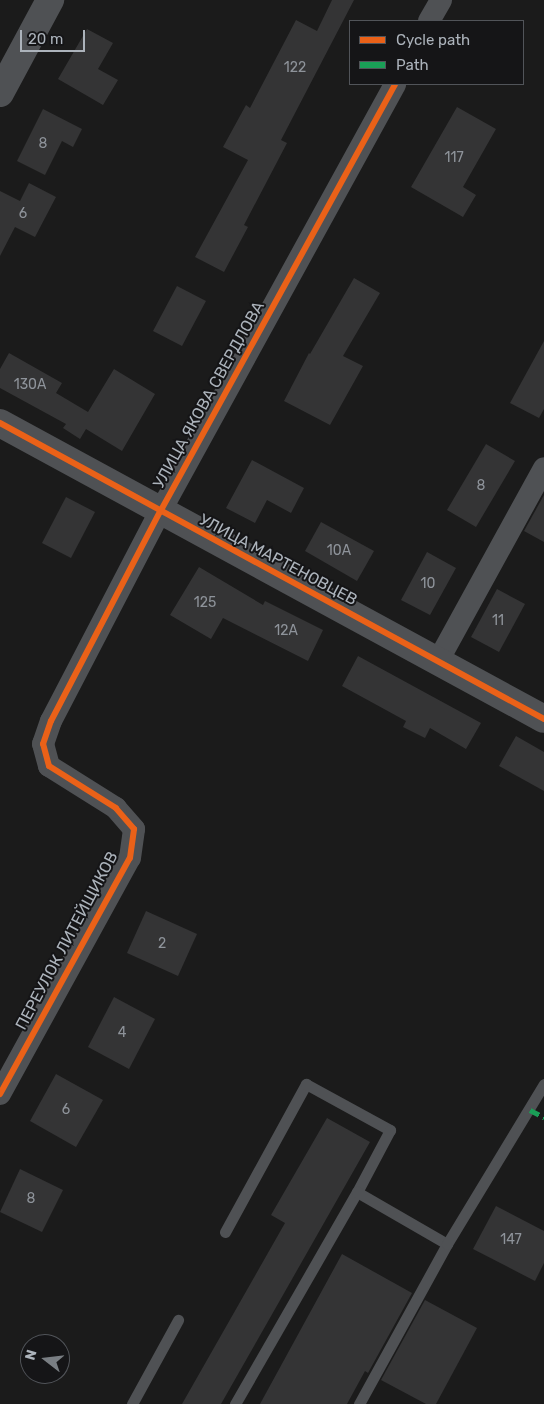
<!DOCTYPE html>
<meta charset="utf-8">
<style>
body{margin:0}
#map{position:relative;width:544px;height:1404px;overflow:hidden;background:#1b1b1b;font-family:Rubik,sans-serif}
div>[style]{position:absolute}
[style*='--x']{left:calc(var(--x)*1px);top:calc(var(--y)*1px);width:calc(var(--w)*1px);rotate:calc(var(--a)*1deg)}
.building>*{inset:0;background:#343435}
.service>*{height:11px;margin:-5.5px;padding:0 5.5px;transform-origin:5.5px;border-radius:5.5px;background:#4f5154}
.minor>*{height:22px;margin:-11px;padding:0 11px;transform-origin:11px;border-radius:11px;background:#4f5154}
.tertiary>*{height:28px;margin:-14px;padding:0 14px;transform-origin:14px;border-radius:14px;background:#4f5154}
.quiet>*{height:5px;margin-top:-2.5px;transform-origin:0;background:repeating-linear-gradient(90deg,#1a9f57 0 10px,transparent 0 15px)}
.cycleway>*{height:6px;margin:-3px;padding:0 3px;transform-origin:3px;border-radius:3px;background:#ea6118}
span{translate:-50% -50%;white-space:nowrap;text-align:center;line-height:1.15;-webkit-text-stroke:4px #151517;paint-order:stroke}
.number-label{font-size:14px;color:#8e939a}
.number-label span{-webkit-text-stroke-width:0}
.street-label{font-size:16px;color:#acb3bb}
.legend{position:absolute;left:349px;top:20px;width:175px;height:65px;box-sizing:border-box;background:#151517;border:1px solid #515459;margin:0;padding:6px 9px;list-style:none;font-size:15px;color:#acb3bb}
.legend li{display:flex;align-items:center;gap:10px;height:25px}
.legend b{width:25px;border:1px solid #515459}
.north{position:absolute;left:20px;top:1334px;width:50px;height:50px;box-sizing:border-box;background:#151517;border:1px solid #515459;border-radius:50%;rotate:286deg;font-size:14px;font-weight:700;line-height:20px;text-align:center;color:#acb3bb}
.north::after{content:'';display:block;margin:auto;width:18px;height:22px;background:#797e83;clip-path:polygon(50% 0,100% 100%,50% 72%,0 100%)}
.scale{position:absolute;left:20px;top:30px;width:65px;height:22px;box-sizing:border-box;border:2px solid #acb3bb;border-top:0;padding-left:6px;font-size:15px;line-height:18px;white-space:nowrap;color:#acb3bb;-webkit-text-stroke:4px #151517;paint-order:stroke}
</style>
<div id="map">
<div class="building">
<div style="clip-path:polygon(332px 0,354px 0,281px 140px,287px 143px,244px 225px,248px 227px,224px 272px,195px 257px,248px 160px,223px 147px,246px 105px,250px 108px,296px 20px,317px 31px)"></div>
<div style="clip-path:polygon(87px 29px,113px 43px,98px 69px,118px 80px,103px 105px,58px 79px)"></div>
<div style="clip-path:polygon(457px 107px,496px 129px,463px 187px,476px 195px,463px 217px,411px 187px)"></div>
<div style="clip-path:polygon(43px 109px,82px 129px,73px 147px,62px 141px,45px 175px,17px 161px)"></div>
<div style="clip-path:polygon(29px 183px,56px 197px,35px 237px,15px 227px,0 256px,0 191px,20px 201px)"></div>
<div style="clip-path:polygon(354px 278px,380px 293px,343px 356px,363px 366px,330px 425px,284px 401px,309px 353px,310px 354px)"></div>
<div style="clip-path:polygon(177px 286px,206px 301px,182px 346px,153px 331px)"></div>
<div style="clip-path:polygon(544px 341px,544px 409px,539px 418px,510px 403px)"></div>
<div style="clip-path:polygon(9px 353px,62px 383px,56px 393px,88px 412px,114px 369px,155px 394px,122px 451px,86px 429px,80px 439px,63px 428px,66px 424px,0 388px,0 369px)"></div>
<div style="clip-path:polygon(486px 444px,515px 461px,476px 527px,447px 510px)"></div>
<div style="clip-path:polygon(252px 460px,304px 488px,291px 513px,267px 500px,255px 523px,226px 508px)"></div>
<div style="clip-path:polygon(544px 495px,544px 542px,524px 531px)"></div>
<div style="clip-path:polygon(66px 497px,95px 512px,71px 558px,42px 543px)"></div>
<div style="clip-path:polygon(321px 522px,374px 551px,357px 581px,305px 551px)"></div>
<div style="clip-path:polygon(427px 552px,456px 568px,430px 615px,401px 600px)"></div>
<div style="clip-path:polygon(199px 567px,263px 605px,265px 601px,323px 630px,308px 661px,223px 618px,211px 639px,170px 615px)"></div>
<div style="clip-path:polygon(497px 589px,525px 604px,499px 652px,471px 637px)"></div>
<div style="clip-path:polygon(358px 656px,481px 723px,466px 749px,430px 728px,425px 738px,403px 727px,406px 721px,342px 686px)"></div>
<div style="clip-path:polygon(516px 736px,544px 752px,544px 791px,499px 766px)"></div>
<div style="clip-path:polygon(146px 911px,197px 934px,178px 976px,127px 953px)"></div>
<div style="clip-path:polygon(114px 997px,155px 1019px,129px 1069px,88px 1047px)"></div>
<div style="clip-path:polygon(56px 1074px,103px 1100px,76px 1147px,30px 1121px)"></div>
<div style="clip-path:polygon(327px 1118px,370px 1142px,221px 1404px,182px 1404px,285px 1223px,271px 1215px)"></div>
<div style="clip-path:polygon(20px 1169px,63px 1190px,42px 1232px,0 1212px)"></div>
<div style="clip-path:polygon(496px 1206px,544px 1231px,544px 1263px,535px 1281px,473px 1249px)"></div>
<div style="clip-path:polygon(342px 1254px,412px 1293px,368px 1373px,365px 1371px,347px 1404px,260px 1404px)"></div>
<div style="clip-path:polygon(425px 1300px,477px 1328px,436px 1404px,426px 1404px,381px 1380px)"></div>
</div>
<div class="service">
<div style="--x:225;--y:1232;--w:169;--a:-61.3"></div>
<div style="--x:306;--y:1084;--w:96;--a:28.7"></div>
<div style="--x:390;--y:1130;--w:70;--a:118"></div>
<div style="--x:132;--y:1404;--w:96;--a:-61.3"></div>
<div style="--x:235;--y:1404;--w:245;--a:-60.1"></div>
<div style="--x:357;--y:1192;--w:104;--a:30"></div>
<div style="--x:359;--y:1404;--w:183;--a:-61.2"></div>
<div style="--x:447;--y:1244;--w:187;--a:-58.8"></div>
</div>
<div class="minor">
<div style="--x:429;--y:21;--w:24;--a:-60"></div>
<div style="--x:438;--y:661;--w:220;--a:-61.2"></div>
<div style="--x:0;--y:1094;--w:269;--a:-61.2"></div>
<div style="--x:130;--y:858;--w:29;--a:-82"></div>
<div style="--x:134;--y:829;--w:28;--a:-131"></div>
<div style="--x:116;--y:808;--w:79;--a:-147.9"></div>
<div style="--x:49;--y:766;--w:23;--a:-105"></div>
<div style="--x:43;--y:744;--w:24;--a:-71"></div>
<div style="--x:51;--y:721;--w:236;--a:-62.5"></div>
<div style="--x:160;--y:512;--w:488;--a:-61.2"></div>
</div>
<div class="tertiary">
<div style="--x:0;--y:93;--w:106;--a:-61.7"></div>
<div style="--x:0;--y:423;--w:619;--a:28.55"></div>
</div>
<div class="quiet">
<div style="--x:530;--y:1110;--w:16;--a:27"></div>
</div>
<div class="cycleway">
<div style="--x:0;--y:423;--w:619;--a:28.55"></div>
<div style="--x:0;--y:1094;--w:269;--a:-61.2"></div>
<div style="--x:130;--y:858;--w:29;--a:-82"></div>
<div style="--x:134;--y:829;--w:28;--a:-131"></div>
<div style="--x:116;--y:808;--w:79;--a:-147.9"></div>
<div style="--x:49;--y:766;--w:23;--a:-105"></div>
<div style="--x:43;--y:744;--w:24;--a:-71"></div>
<div style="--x:51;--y:721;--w:236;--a:-62.5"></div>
<div style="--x:160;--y:512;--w:488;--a:-61.2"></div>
</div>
<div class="number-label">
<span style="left:295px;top:68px">122</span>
<span style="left:43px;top:144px">8</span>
<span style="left:454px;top:158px">117</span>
<span style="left:23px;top:214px">6</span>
<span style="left:30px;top:385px">130А</span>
<span style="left:481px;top:486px">8</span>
<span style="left:339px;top:551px">10А</span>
<span style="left:428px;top:584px">10</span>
<span style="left:205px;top:603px">125</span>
<span style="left:498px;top:621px">11</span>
<span style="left:286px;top:631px">12А</span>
<span style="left:162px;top:944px">2</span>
<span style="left:122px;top:1033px">4</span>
<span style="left:66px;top:1110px">6</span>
<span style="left:31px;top:1199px">8</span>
<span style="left:511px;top:1240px">147</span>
</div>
<div class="street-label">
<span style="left:209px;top:395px;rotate:-61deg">УЛИЦА ЯКОВА СВЕРДЛОВА</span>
<span style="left:278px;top:560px;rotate:28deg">УЛИЦА МАРТЕНОВЦЕВ</span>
<span style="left:67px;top:941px;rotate:-62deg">ПЕРЕУЛОК ЛИТЕЙЩИКОВ</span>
</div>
<ul class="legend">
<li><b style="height:6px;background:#ea6118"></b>Cycle path</li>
<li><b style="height:6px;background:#1a9f57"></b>Path</li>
</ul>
<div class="north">N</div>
<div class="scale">20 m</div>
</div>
